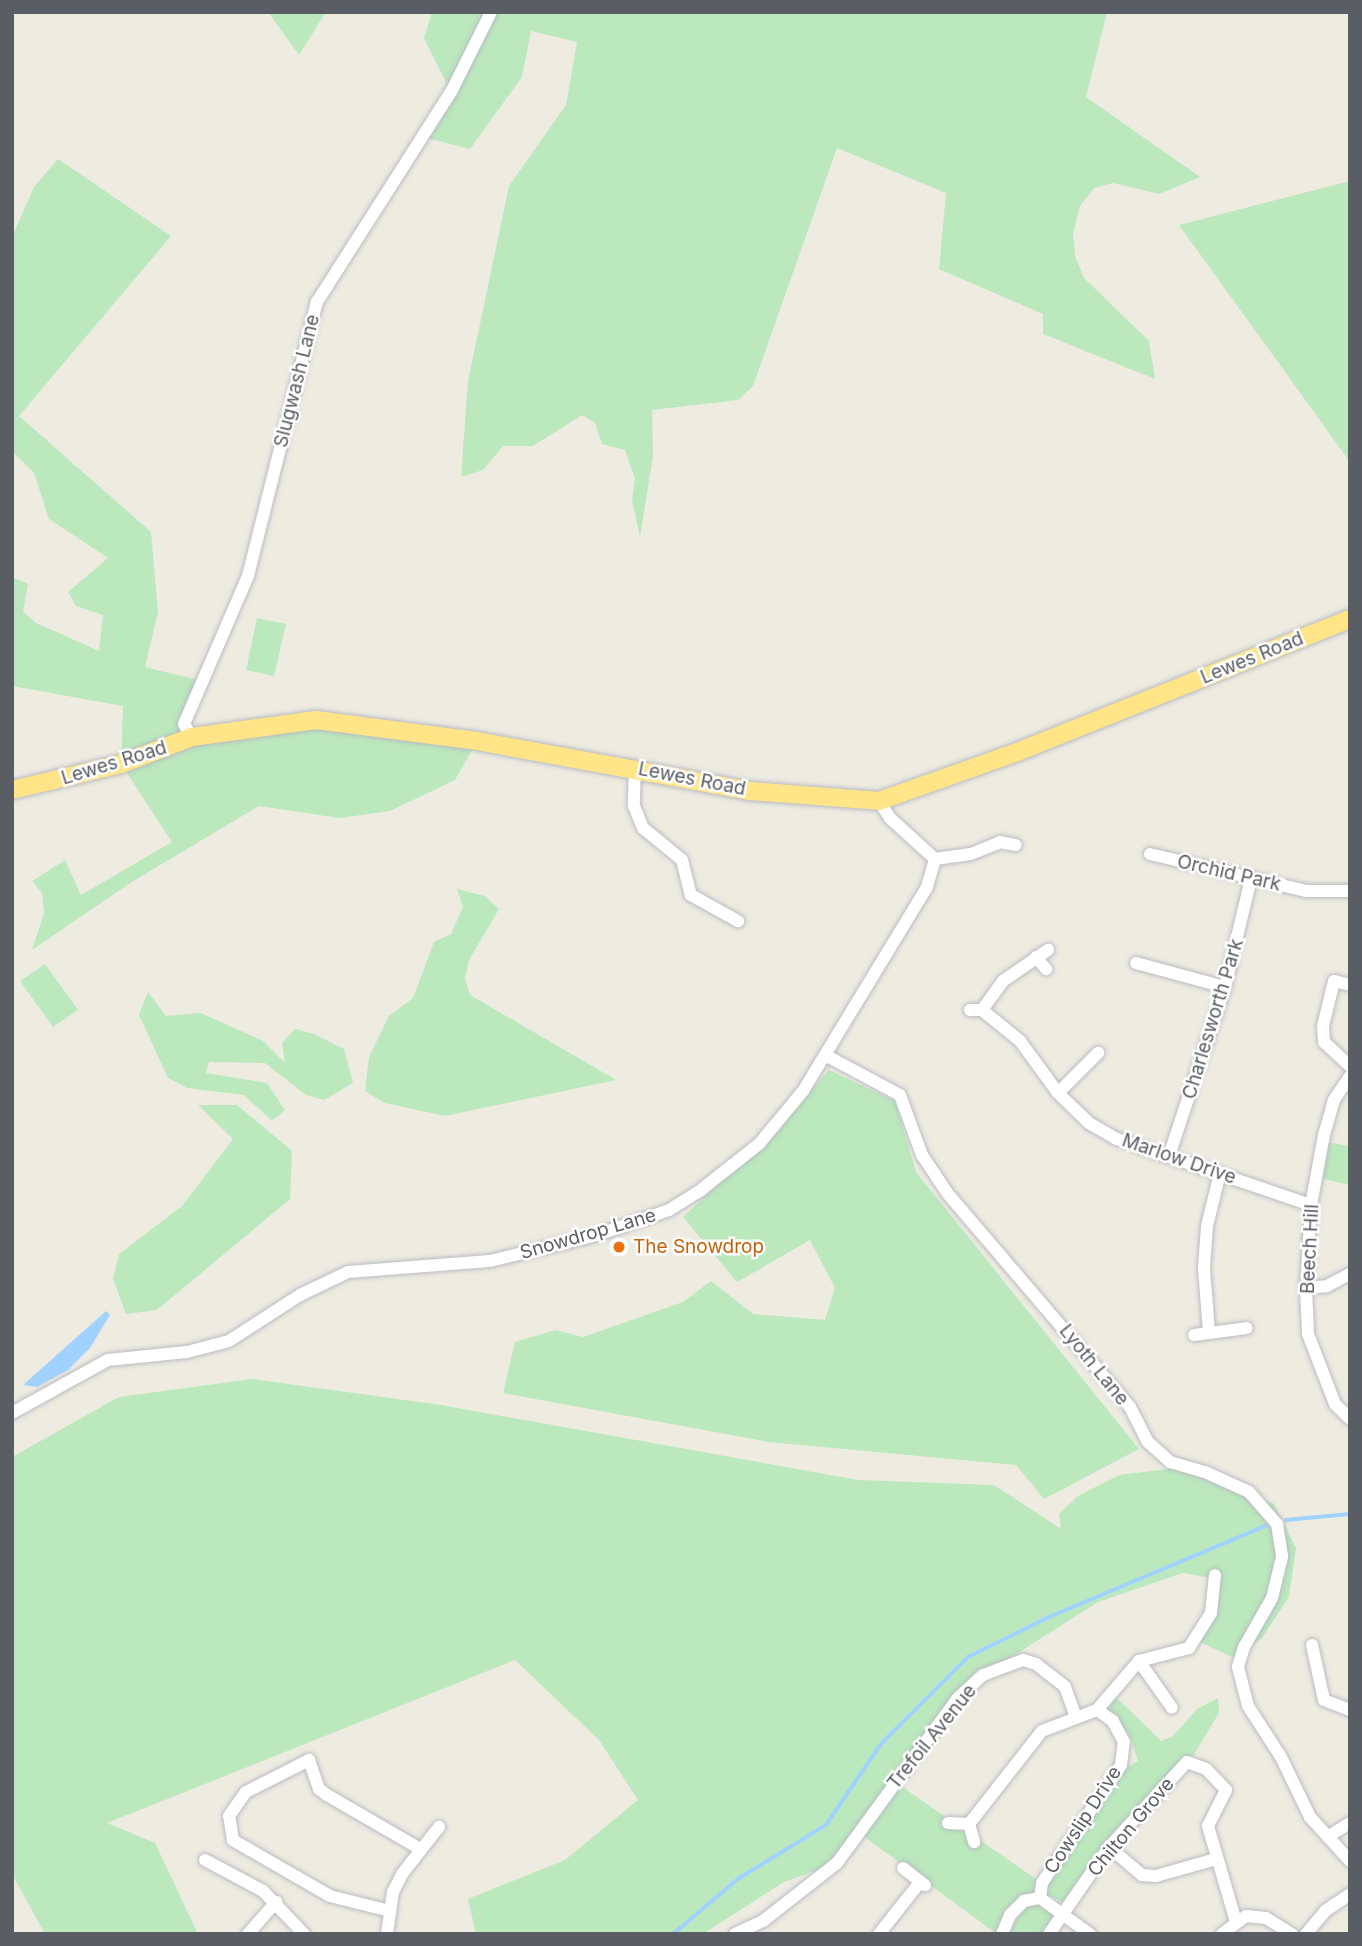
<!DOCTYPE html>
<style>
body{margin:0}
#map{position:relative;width:1362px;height:1946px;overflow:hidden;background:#eeece1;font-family:Inter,sans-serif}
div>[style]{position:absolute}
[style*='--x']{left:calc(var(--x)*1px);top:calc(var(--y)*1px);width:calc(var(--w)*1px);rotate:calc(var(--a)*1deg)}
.green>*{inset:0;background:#bbe8bd}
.water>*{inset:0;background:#a1d2ff}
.stream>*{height:3.5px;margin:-1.75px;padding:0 1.75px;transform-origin:1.75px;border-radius:1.75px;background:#a1d2ff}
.roads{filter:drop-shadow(0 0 2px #b9bcc2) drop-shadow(0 0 2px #b9bcc2)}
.minor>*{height:12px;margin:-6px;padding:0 6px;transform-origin:6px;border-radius:6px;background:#fff}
.highway>*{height:18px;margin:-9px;padding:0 9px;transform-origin:9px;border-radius:9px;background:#ffe588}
.dots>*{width:19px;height:19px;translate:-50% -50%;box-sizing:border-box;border:4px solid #fff;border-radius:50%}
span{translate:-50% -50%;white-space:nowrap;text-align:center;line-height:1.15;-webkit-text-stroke:5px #fff;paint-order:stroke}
.street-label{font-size:19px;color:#5a5e64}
.food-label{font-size:19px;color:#c56008}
.left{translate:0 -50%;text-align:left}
.frame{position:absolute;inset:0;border:14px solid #5a5e64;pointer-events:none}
</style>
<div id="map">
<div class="green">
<div style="clip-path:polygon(268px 12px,326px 12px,299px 55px)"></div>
<div style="clip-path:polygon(432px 12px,1107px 12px,1086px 97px,1200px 177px,1159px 194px,1113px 183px,1094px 188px,1080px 206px,1073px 234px,1075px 256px,1084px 278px,1149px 341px,1155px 379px,1043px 334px,1043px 314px,939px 269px,946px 193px,837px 148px,753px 386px,738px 400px,652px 410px,653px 456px,640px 537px,632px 500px,635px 479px,625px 450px,602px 444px,595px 423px,582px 415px,533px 446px,503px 446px,483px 470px,461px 477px,468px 381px,509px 186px,566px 105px,577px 42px,531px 31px,522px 77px,470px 149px,423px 137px,451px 92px,424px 38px)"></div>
<div style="clip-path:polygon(58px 159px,171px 236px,19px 416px,151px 532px,158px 612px,145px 667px,202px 681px,184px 724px,191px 737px,316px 720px,477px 741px,455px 780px,390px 811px,340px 818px,259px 806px,130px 883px,32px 950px,44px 913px,42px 893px,32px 881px,65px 860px,81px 895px,172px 842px,121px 764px,123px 706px,12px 686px,12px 577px,28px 584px,23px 612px,36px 623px,99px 651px,103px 615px,76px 606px,68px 592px,108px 558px,49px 519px,34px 473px,12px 451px,12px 237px,34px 187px)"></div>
<div style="clip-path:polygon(1350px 181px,1350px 462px,1179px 225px)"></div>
<div style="clip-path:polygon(257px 618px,286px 624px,274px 676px,246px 670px)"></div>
<div style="clip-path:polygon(457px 889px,485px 896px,499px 909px,469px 960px,465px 979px,470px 995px,616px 1080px,445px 1116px,385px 1103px,365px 1091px,369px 1057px,389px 1016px,413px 998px,434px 942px,451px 934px,463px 907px)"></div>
<div style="clip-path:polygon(45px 964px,78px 1010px,53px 1027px,20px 981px)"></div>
<div style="clip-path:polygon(148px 992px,166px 1016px,201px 1013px,263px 1041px,285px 1063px,282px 1043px,295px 1029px,314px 1034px,344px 1049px,353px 1083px,324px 1100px,306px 1095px,265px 1063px,209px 1062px,206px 1073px,267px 1083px,285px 1110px,272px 1121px,244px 1095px,187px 1088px,168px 1078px,139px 1015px)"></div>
<div style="clip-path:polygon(829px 1070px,895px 1101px,916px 1172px,1139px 1449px,1044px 1499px,1016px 1465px,769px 1442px,503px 1393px,515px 1342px,555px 1330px,583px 1337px,683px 1302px,711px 1281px,753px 1314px,825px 1320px,835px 1288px,810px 1240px,737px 1282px,683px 1217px,777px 1130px)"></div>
<div style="clip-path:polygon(198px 1105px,237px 1105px,292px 1151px,290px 1199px,157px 1310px,126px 1314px,113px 1279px,119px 1254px,182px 1206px,233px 1139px)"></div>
<div style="clip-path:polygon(1325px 1142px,1350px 1146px,1350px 1185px,1320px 1178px)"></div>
<div style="clip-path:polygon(252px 1379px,441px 1405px,858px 1480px,994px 1485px,1061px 1529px,1059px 1514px,1078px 1496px,1119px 1475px,1184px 1467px,1274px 1504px,1296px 1548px,1289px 1597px,1262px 1638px,1234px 1658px,1198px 1641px,1217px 1579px,1183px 1573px,1098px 1602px,983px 1675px,895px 1782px,1042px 1883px,1026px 1903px,1038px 1901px,1055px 1913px,1044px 1934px,1009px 1934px,1021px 1911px,997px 1934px,859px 1833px,837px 1863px,784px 1882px,703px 1934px,476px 1934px,468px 1899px,565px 1860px,638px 1800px,599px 1740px,515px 1660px,107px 1823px,155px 1843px,198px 1934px,45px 1934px,12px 1874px,12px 1457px,119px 1397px)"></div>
<div style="clip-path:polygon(1115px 1696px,1161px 1741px,1173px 1736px,1197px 1709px,1218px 1698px,1219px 1713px,1193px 1756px,1160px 1783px,1062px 1902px,1046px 1894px,1046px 1883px,1123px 1770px,1138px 1761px,1130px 1736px,1106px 1706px)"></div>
</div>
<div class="water">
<div style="clip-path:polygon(106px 1311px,110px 1315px,90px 1348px,68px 1370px,37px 1387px,23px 1385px)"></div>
</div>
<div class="stream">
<div style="--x:1286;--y:1520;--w:64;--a:-5.4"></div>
<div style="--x:673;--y:1934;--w:85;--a:-40.2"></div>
<div style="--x:738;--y:1879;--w:103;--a:-31.5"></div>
<div style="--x:826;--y:1825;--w:99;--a:-55.7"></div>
<div style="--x:882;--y:1743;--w:122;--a:-45"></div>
<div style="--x:968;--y:1657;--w:90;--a:-26.3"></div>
<div style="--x:1049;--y:1617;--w:235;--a:-22.8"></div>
</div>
<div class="roads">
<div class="minor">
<div style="--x:192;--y:737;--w:15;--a:-122"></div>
<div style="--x:184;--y:724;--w:161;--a:-66.6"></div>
<div style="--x:248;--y:576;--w:283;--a:-75.9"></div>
<div style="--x:317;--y:302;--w:249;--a:-57.5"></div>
<div style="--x:451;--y:92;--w:89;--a:-63.4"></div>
<div style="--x:635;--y:768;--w:38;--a:92"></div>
<div style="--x:634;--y:806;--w:24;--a:68"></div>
<div style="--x:643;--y:828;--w:50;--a:39.4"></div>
<div style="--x:682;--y:860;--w:36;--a:76"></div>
<div style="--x:691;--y:895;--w:54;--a:29"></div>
<div style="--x:1150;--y:854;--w:161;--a:13.3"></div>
<div style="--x:1307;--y:891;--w:43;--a:0"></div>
<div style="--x:935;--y:859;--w:36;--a:-8"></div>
<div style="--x:971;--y:854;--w:31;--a:-22"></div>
<div style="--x:1000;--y:842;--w:16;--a:11"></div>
<div style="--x:1036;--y:957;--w:16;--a:50"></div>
<div style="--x:1136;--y:963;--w:92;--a:15.1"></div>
<div style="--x:1350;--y:985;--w:16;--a:-166"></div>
<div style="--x:1334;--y:981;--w:46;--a:103.7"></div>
<div style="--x:1323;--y:1026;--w:16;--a:86"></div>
<div style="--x:1324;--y:1042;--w:35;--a:43"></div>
<div style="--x:970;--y:1010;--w:12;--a:0"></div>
<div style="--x:982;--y:1010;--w:49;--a:39.2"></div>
<div style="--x:1020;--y:1041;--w:64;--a:53.8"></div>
<div style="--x:1058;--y:1093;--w:43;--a:44.1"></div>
<div style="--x:1089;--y:1123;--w:32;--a:30"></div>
<div style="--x:1117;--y:1139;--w:205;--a:18.8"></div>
<div style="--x:982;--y:1010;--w:36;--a:-54"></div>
<div style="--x:1003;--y:981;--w:55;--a:-34.6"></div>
<div style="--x:825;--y:1055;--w:85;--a:28.1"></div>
<div style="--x:900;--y:1095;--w:64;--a:69.9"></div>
<div style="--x:922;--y:1155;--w:47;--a:56.3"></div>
<div style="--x:948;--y:1194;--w:280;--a:49.5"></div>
<div style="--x:1130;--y:1407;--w:39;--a:63"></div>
<div style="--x:1148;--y:1442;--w:30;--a:42"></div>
<div style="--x:1170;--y:1462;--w:36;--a:16"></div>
<div style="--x:1205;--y:1472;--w:48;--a:24.4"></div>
<div style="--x:1249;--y:1492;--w:43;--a:48.8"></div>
<div style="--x:1277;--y:1524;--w:33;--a:81"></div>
<div style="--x:1282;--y:1557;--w:42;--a:103.7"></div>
<div style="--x:1272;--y:1598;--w:56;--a:119.7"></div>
<div style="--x:1244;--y:1647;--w:21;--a:107"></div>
<div style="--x:1238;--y:1667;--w:40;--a:75.6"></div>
<div style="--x:1248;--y:1706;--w:61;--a:57.1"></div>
<div style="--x:1281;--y:1757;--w:67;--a:64.2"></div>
<div style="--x:1310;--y:1817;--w:59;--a:47.7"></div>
<div style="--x:1350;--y:1076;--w:29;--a:124"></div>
<div style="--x:1334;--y:1100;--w:36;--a:106"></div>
<div style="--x:1324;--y:1135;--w:71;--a:100.5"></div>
<div style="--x:1311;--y:1205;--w:83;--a:93.4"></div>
<div style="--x:1306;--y:1288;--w:46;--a:87.5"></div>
<div style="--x:1308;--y:1334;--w:75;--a:68.9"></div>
<div style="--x:1335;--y:1404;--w:21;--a:45"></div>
<div style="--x:1058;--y:1093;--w:57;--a:-45"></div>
<div style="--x:1169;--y:1156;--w:178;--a:-71.7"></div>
<div style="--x:1225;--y:987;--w:111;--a:-76.5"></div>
<div style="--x:1306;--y:1288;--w:21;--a:-5"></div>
<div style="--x:1327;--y:1286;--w:26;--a:-28"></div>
<div style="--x:1209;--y:1332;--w:64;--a:-94.5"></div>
<div style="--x:1204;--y:1268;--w:42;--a:-85.9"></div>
<div style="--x:1207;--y:1226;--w:55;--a:-76.2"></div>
<div style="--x:1194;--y:1335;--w:53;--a:-7.5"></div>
<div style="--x:12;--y:1413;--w:110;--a:-28.9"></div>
<div style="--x:108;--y:1360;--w:79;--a:-5.8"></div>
<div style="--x:187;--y:1352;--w:43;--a:-14.7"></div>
<div style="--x:229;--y:1341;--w:85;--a:-32.9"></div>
<div style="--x:300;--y:1295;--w:53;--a:-25.6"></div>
<div style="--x:348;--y:1272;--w:142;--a:-4.4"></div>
<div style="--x:490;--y:1261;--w:110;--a:-13.7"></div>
<div style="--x:597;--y:1235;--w:76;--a:-19.1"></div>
<div style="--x:669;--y:1210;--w:39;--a:-32"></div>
<div style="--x:702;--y:1189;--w:73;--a:-38.3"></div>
<div style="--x:759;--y:1144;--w:69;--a:-50.3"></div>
<div style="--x:803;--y:1091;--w:239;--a:-58.7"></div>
<div style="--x:927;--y:887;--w:29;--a:-74"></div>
<div style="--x:935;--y:859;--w:61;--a:-137.7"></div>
<div style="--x:890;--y:818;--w:20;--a:-123"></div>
<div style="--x:1312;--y:1645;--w:56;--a:77.7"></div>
<div style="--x:1324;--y:1700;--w:28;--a:21"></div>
<div style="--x:1139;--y:1661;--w:57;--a:54.9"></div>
<div style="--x:1097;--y:1710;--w:65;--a:-49.4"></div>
<div style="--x:1139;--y:1661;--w:52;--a:-14.6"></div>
<div style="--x:1189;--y:1648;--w:41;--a:-57.8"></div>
<div style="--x:1211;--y:1613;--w:38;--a:-84"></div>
<div style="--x:948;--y:1823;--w:21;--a:3"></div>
<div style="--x:969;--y:1824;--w:19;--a:74"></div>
<div style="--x:969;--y:1824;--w:118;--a:-51.9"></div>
<div style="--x:1042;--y:1731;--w:59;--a:-20.9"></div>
<div style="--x:1329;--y:1836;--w:25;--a:-32"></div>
<div style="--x:1109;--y:1847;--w:43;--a:40.3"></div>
<div style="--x:1142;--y:1875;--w:14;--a:4"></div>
<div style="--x:1156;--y:1876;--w:62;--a:-15.8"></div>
<div style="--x:205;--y:1860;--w:66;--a:28.1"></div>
<div style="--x:263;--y:1891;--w:59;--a:46.4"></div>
<div style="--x:903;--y:1868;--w:28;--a:38"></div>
<div style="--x:1040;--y:1898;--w:15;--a:-82"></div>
<div style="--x:1042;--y:1883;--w:142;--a:-56.2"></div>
<div style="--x:1121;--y:1765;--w:23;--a:-83"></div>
<div style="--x:1124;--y:1742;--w:24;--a:-118"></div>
<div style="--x:1113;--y:1721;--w:19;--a:-145"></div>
<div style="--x:390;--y:1911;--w:62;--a:-166"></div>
<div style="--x:330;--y:1896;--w:92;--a:-150.1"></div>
<div style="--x:250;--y:1850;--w:20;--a:-150"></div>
<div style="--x:233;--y:1840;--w:24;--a:-99"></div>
<div style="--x:229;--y:1816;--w:29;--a:-55"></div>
<div style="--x:246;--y:1792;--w:71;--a:-26.9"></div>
<div style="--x:309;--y:1760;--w:31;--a:71"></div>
<div style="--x:319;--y:1789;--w:10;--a:37"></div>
<div style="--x:327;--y:1795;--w:108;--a:30.1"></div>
<div style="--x:248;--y:1934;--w:43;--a:-48.8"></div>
<div style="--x:387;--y:1934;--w:42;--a:-81.9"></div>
<div style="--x:393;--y:1892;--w:20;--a:-63"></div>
<div style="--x:402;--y:1874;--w:60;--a:-51.8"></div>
<div style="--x:735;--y:1934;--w:31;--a:-25"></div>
<div style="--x:763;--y:1921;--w:94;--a:-38.1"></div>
<div style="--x:837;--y:1863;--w:203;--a:-53.8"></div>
<div style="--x:957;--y:1699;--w:35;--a:-43"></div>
<div style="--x:983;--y:1675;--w:43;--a:-20.6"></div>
<div style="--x:1023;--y:1660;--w:14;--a:17"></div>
<div style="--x:1036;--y:1664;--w:37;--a:38"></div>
<div style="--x:1065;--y:1687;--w:32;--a:70"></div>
<div style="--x:879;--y:1934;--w:66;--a:-51.7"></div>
<div style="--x:1002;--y:1934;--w:21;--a:-67"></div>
<div style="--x:1010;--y:1915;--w:20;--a:-45"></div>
<div style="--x:1024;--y:1901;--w:16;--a:-11"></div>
<div style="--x:1040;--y:1898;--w:62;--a:35.8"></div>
<div style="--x:1049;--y:1934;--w:106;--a:-55.4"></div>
<div style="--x:1109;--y:1847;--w:115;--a:-47.5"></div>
<div style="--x:1187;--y:1762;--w:20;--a:20"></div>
<div style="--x:1206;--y:1769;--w:29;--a:46"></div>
<div style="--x:1226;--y:1790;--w:40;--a:116.6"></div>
<div style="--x:1208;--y:1826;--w:100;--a:73.7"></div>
<div style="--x:1222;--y:1934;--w:30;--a:-37"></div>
<div style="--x:1246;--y:1916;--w:20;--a:6"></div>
<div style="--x:1266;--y:1918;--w:31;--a:32"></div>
<div style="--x:1306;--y:1934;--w:30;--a:-50"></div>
<div style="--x:1325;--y:1911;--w:30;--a:-34"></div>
</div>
<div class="highway">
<div style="--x:12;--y:790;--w:112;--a:-13.4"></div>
<div style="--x:121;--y:764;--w:76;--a:-20.8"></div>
<div style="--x:192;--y:737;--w:125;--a:-7.8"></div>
<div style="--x:316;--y:720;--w:162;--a:7.4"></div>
<div style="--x:477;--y:741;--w:278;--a:10.4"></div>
<div style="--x:750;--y:791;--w:129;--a:4.4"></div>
<div style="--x:879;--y:801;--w:146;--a:-19.5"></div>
<div style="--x:1017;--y:752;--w:359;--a:-21.8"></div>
</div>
</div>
<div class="dots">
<div style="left:619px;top:1247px;background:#e8710a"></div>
</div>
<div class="street-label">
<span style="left:297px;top:381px;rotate:-76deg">Slugwash Lane</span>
<span style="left:1252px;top:658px;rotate:-22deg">Lewes Road</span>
<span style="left:114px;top:763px;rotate:-17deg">Lewes Road</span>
<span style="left:692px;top:779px;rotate:11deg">Lewes Road</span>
<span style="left:1229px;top:873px;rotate:13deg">Orchid Park</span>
<span style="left:1213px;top:1019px;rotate:-73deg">Charlesworth Park</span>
<span style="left:1179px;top:1159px;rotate:19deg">Marlow Drive</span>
<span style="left:588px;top:1234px;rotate:-16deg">Snowdrop Lane</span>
<span style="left:1310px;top:1249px;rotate:-87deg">Beech Hill</span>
<span style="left:1094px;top:1365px;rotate:51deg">Lyoth Lane</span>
<span style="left:932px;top:1737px;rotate:-51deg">Trefoil Avenue</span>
<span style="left:1083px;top:1820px;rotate:-57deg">Cowslip Drive</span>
<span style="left:1131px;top:1827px;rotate:-50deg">Chilton Grove</span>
</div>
<div class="food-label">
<span class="left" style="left:633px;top:1247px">The Snowdrop</span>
</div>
<div class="frame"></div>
</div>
